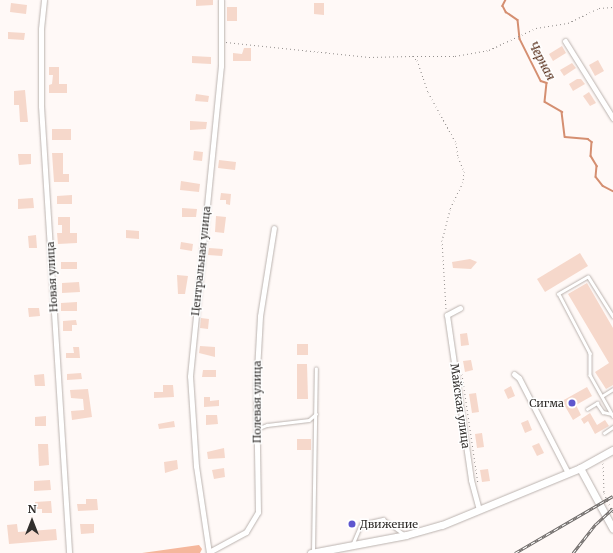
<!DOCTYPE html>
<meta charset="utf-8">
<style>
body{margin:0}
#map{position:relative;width:613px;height:553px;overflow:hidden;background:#fff9f7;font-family:Merriweather,serif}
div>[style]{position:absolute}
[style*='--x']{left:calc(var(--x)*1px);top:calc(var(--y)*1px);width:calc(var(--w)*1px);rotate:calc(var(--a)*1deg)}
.green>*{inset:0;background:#f5b79c}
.stream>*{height:1.5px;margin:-0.75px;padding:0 0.75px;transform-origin:0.75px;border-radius:0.75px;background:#d58f71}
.building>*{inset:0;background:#f6d8cb}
.path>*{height:1px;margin-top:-0.5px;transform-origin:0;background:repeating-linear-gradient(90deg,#94908e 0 1px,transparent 0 4px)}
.roads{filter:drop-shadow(0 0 1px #bbb3af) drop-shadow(0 0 1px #bbb3af)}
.service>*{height:2.5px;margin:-1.25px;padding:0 1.25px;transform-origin:1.25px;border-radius:1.25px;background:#fff}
.minor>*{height:5px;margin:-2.5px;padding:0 2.5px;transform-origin:2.5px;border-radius:2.5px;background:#fff}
.tertiary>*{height:7px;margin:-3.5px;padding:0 3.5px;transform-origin:3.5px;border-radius:3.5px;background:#fff}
.secondary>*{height:7px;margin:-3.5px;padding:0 3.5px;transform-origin:3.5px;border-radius:3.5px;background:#fff}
.rail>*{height:3px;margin-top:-1.5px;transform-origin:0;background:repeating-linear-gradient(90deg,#fff 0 4.5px,#6c6866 0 9px);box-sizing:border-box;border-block:1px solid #6c6866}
.dots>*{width:11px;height:11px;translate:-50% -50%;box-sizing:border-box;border:2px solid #fff;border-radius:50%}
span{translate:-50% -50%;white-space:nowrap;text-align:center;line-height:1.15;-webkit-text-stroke:3px #fff;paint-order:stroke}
.street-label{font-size:11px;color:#322f2d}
.poi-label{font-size:11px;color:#322f2d}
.right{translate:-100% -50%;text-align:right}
.left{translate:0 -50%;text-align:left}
.water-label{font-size:12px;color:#4c1f09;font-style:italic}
.north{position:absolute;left:12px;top:501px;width:40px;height:40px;-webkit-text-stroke:3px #fff;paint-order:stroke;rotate:0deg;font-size:11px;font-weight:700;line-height:16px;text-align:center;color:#322f2d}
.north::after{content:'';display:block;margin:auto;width:14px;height:18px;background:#322f2d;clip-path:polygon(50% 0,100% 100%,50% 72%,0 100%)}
</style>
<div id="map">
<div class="green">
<div style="clip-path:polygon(199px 545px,202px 549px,200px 553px,142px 553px)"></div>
</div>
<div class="stream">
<div style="--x:506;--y:0;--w:7;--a:117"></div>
<div style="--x:503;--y:6;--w:7;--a:63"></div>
<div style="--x:506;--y:12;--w:14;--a:34"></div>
<div style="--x:518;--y:20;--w:19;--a:84"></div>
<div style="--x:520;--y:39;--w:47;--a:63.4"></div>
<div style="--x:541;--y:81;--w:6;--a:18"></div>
<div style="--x:547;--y:83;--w:19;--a:96"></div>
<div style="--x:545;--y:102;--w:20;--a:30"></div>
<div style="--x:562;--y:112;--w:25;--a:83"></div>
<div style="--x:565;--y:137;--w:23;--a:5"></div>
<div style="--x:588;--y:139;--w:5;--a:37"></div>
<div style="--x:592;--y:142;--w:14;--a:94"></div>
<div style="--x:591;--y:156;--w:12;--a:59"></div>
<div style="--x:597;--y:166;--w:11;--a:95"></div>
<div style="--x:596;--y:177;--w:11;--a:52"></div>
<div style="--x:603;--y:186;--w:11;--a:27"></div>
</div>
<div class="building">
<div style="clip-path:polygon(196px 0,213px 0,213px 5px,196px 6px)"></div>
<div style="clip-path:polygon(11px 3px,27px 5px,26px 14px,10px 12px)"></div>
<div style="clip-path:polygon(314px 3px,324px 3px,324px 15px,314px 14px)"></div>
<div style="clip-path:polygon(227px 7px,237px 7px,237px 21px,227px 21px)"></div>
<div style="clip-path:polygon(8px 32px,25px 33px,24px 40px,8px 39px)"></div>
<div style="clip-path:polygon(562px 46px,566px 53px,553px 61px,549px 54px)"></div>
<div style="clip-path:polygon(244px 48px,251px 48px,251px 61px,233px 61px,233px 53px,242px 54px)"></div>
<div style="clip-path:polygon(192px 56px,211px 57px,211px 64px,192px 63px)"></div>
<div style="clip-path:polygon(598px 60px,604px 71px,595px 76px,589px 65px)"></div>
<div style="clip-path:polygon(572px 63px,576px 68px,564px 76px,560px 70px)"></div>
<div style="clip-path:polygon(49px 67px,59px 67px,59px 84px,67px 84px,67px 93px,49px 93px,49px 85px,52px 84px,53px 75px,49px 75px)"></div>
<div style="clip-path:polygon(577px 79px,581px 79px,585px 84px,573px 91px,569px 84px)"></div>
<div style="clip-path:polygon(25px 90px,28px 122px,20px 122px,19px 105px,14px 105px,14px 91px)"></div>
<div style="clip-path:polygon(589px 92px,596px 103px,590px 106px,583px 96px)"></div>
<div style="clip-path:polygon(196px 94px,209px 96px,208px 102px,195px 101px)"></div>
<div style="clip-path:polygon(190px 121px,207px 122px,206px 129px,190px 130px)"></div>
<div style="clip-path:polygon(52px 129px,71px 129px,71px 140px,52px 140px)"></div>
<div style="clip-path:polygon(194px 151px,203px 152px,202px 161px,193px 160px)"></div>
<div style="clip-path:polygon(52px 153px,63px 153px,63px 174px,69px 174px,69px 182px,54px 182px)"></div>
<div style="clip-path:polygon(18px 154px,31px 154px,31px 164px,19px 165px)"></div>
<div style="clip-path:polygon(219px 160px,236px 162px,235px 170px,218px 168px)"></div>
<div style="clip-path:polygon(181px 181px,200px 184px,199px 192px,180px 190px)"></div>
<div style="clip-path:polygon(221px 193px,231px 194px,230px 205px,226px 204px,226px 200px,220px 200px)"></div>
<div style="clip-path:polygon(72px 195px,72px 204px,57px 204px,57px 196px)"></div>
<div style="clip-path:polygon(33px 198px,34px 208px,18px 209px,18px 199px)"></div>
<div style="clip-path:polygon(182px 208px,197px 209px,196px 217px,182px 217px)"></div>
<div style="clip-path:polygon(216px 216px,226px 217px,224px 233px,215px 232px)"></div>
<div style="clip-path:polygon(58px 217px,70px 217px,70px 233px,77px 233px,77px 243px,58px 244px,57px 233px,62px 233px,62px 225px,58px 225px)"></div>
<div style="clip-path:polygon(126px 230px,139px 231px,139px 239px,126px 238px)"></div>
<div style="clip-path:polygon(36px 235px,37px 248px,29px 248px,28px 236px)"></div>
<div style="clip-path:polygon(181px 242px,193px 244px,192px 251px,180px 249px)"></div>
<div style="clip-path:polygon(209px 248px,223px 249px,222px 256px,208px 255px)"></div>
<div style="clip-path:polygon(580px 253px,588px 266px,545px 292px,537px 279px)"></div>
<div style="clip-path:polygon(470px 259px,477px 262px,471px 269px,453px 268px,452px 262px)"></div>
<div style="clip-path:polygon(61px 262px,77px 262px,77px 269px,61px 269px)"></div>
<div style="clip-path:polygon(177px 275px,188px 276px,185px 294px,178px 294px)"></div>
<div style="clip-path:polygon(79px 282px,80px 292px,62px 293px,62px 283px)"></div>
<div style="clip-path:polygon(587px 283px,613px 328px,613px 385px,606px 389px,595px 372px,609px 363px,568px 294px)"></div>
<div style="clip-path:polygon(77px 302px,77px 311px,61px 311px,61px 303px)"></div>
<div style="clip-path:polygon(28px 308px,39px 308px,40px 316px,29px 317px)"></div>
<div style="clip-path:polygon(201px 318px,209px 319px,208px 329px,200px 328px)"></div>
<div style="clip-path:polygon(76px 320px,77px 325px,72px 325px,72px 331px,63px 331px,63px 321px)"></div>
<div style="clip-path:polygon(467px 333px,469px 345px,461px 346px,460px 334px)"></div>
<div style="clip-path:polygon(297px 344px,308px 344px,308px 355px,297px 355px)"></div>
<div style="clip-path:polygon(200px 346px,215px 347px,215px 357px,199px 353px)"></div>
<div style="clip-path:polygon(73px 347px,79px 347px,80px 358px,66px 358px,66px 353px,74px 353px)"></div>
<div style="clip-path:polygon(471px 360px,473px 370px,465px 372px,463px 361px)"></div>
<div style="clip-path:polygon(297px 364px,307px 364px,308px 399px,297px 399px)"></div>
<div style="clip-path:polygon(203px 370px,216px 370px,216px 377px,202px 377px)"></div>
<div style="clip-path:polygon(81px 373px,82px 379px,67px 380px,67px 374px)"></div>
<div style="clip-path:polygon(44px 374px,45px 386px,35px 386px,34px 375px)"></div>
<div style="clip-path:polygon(163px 385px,173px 385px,174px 397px,154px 398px,154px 392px,163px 392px)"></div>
<div style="clip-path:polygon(511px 386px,515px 396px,508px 399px,504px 390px)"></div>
<div style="clip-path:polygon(587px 387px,592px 396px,576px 405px,581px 415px,573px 420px,562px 401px)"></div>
<div style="clip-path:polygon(88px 389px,92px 417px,72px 420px,71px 411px,84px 410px,83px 399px,71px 398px,70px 390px)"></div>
<div style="clip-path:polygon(476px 393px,479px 412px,472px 413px,469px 394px)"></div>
<div style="clip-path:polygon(204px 397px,210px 397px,210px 401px,219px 400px,219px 406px,204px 407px)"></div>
<div style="clip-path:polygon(590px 413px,597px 425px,605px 420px,609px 426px,595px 434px,588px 421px,584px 424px,581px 419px)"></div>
<div style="clip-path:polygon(206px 415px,217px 415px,218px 424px,206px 425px)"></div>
<div style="clip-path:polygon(46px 416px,46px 426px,35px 426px,35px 417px)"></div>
<div style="clip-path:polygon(528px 420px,532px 430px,525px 433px,521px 423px)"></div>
<div style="clip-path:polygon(174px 421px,175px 427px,159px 429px,158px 424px)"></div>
<div style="clip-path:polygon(482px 433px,484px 447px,477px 448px,475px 434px)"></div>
<div style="clip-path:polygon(297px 439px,311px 439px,311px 450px,297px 450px)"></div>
<div style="clip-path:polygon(539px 443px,544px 453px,537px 456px,532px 446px)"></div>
<div style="clip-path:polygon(38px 444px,48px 444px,49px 465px,39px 466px)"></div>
<div style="clip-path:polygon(224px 448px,225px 458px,208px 459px,207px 452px)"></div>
<div style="clip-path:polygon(177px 460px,178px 469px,165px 473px,164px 462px)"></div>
<div style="clip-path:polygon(224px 468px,225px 477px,214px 479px,212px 470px)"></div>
<div style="clip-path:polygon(488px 469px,490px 481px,482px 482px,480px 470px)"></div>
<div style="clip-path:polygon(50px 480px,51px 490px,34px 491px,34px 481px)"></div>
<div style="clip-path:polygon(86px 499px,97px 499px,98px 510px,78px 511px,77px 504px,86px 504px)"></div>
<div style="clip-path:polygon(51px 501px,52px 513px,42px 513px,42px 509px,36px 509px,35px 502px)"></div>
<div style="clip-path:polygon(17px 524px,18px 532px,56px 529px,57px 540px,9px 544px,7px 525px)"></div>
<div style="clip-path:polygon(80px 524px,94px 524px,94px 533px,81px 534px)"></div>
</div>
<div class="path">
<div style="--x:226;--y:42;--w:144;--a:6"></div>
<div style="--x:369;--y:57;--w:43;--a:-1.3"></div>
<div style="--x:412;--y:56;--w:6;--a:39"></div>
<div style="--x:417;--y:60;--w:34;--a:71"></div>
<div style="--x:428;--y:92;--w:58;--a:61.2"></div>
<div style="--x:456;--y:143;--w:14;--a:82"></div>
<div style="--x:458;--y:157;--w:15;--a:67"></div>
<div style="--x:464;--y:171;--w:11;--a:95"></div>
<div style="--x:463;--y:182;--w:30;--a:116"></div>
<div style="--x:450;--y:209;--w:32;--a:104"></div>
<div style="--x:442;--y:240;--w:69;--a:86.7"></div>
<div style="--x:413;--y:56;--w:42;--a:0"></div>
<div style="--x:455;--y:56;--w:35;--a:-10"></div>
<div style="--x:489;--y:50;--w:52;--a:-25.1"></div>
<div style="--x:536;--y:28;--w:32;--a:-9"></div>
<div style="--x:568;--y:23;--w:34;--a:-26"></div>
<div style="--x:599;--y:8;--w:14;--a:-4"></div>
<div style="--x:462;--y:374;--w:111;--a:81.7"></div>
<div style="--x:603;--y:463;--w:30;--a:88"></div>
<div style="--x:604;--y:493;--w:22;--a:66"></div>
</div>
<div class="roads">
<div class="service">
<div style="--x:613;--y:317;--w:47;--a:-122"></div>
<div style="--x:588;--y:277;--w:34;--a:150"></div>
<div style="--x:559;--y:294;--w:67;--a:62.3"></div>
<div style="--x:590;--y:353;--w:22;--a:90"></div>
<div style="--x:590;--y:375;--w:47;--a:60.7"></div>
<div style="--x:602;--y:396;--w:13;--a:-32"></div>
<div style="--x:587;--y:409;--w:12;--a:-31"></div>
<div style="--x:597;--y:403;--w:11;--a:56"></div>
<div style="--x:603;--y:412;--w:9;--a:13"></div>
<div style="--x:257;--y:429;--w:11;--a:-22"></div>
<div style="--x:267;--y:425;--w:42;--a:-6.8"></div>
<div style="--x:309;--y:420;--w:9;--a:-41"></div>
<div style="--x:604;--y:433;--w:11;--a:-34"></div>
<div style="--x:353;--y:543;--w:21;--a:-67"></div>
<div style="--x:361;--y:524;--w:23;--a:-13"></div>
<div style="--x:383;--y:519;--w:26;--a:36"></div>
<div style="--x:313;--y:552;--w:183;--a:-89.1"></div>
</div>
<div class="minor">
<div style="--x:44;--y:0;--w:29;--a:96"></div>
<div style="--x:41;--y:29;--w:77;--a:90"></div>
<div style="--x:41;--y:106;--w:448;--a:86.4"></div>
<div style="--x:565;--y:41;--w:91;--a:58.1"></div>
<div style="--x:460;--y:308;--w:15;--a:152"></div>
<div style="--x:447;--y:315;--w:167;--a:81.7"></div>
<div style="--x:471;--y:480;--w:31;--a:75"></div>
<div style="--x:514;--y:374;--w:6;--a:39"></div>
<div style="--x:519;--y:378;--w:107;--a:62.7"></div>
<div style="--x:209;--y:552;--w:42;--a:-28.4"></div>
<div style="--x:246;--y:532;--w:23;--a:-59"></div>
<div style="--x:258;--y:512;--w:124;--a:-90.9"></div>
<div style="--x:256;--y:388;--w:72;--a:-86.8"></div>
<div style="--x:260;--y:316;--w:89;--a:-81"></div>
<div style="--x:209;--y:553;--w:88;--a:-98.5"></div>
<div style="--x:196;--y:466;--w:90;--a:-93.8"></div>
<div style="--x:190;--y:376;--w:312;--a:-84.3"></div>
<div style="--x:221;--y:66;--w:66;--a:-90"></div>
</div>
<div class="tertiary">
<div style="--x:580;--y:468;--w:38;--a:-29"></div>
</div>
<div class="secondary">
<div style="--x:311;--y:553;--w:97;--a:-10.7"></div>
<div style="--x:406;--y:535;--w:37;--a:-16"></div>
<div style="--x:442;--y:525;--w:149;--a:-22.4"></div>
<div style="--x:580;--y:468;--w:69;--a:61.6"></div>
</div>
</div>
<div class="rail">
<div style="--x:515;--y:553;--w:113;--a:-30.2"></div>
<div style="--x:573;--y:553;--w:37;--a:-52"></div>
<div style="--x:596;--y:524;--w:23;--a:-43"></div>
</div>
<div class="dots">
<div style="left:572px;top:403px;background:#5e56ce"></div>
<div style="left:352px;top:524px;background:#5e56ce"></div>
</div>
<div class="street-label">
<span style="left:201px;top:261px;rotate:-84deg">Центральная улица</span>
<span style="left:52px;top:277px;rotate:-93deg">Новая улица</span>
<span style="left:257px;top:402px;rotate:-90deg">Полевая улица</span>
<span style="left:460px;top:406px;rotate:82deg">Майская улица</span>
</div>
<div class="poi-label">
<span class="right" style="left:564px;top:403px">Сигма</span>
<span class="left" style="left:360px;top:524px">Движение</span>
</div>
<div class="water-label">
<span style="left:542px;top:61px;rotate:62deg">Черная</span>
</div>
<div class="north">N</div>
</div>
